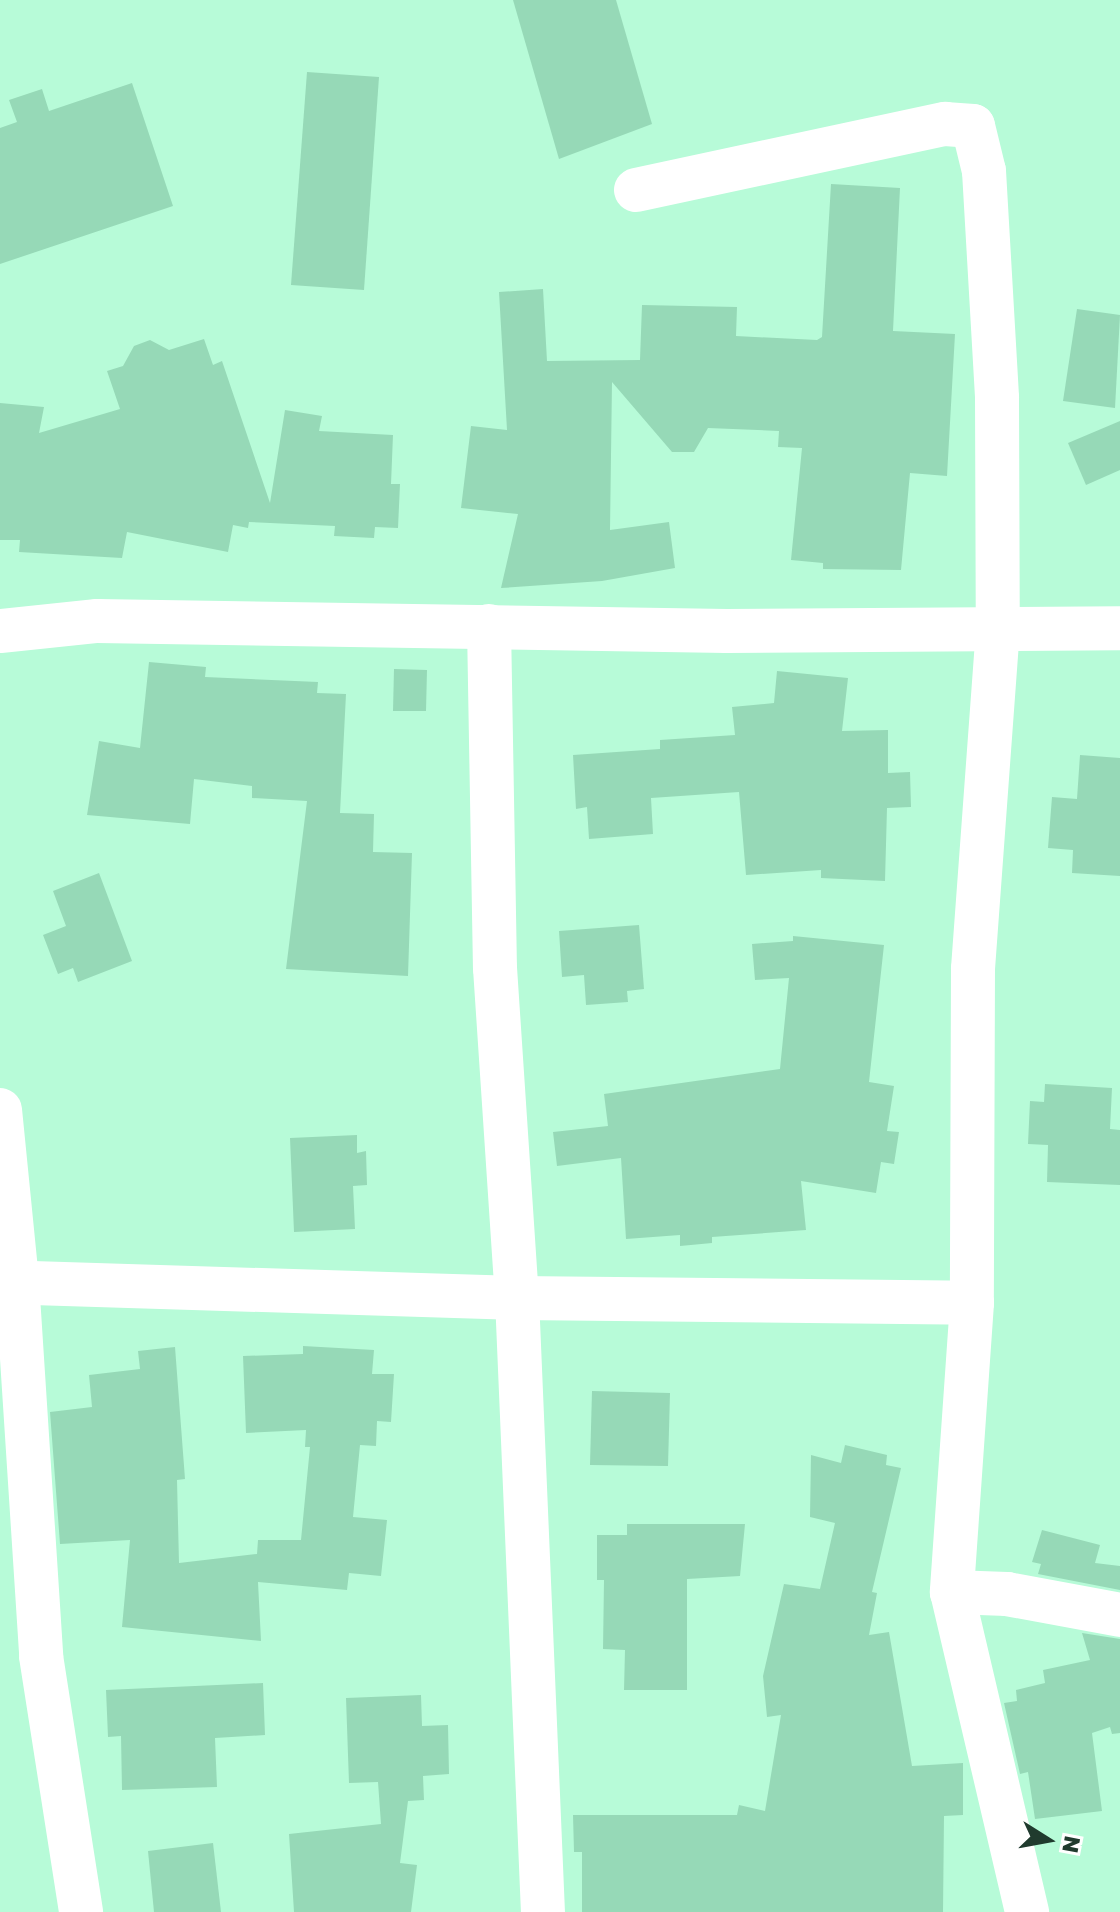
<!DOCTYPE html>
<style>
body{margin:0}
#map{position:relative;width:1120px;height:1912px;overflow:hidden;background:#b7fbd8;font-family:"Golos Text",sans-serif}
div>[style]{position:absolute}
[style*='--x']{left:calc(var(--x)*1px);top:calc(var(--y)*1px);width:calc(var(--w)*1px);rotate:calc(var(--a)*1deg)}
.building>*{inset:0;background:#96d9b7}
.minor>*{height:44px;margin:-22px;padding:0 22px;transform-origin:22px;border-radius:22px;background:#fff}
span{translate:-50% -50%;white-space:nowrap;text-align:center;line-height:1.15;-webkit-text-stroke:8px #fff;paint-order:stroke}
.north{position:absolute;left:1008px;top:1800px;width:80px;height:80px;-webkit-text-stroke:6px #fff;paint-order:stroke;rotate:101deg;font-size:22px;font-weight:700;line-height:32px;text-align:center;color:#203b2e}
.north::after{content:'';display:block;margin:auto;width:28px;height:36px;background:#203b2e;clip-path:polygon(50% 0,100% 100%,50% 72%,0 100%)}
</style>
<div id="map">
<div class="building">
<div style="clip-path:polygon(513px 0,616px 0,652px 124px,559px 159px)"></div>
<div style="clip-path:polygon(307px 72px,379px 77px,364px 290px,291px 285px)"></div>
<div style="clip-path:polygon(132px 83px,173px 206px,0 264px,0 128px,17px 122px,9px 100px,42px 89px,49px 111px)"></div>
<div style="clip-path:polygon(831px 184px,900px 188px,893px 331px,955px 334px,947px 476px,910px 473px,901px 570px,823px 569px,823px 563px,791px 560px,802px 448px,778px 447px,779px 431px,708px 428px,694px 452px,672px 452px,612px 382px,610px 530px,669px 522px,675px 568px,602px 581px,501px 588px,518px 514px,461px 508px,471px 426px,507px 430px,499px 292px,543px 289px,547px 361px,640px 360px,642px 305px,737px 307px,736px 336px,817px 340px,822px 337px)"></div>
<div style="clip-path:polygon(1077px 309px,1120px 315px,1115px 408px,1063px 401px)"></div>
<div style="clip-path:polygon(204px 339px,213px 365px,222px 361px,270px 503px,285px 410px,322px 416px,319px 431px,393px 435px,391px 484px,400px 484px,398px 528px,375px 527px,374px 538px,334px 536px,335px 526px,249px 522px,248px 528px,233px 525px,228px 552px,127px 532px,122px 558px,19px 552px,20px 540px,0 540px,0 403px,44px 407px,39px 433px,120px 409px,107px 371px,123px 366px,134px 346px,150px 340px,169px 350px)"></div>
<div style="clip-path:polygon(1120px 421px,1120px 470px,1086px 485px,1068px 443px)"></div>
<div style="clip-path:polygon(149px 662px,206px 667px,205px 677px,318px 682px,317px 693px,346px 694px,340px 813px,374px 814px,373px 852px,412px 853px,408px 976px,286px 969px,307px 801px,252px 798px,252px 786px,194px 779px,190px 824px,87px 815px,99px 741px,140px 748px)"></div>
<div style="clip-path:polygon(394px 669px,427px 670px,426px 711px,393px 711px)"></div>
<div style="clip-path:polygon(777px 671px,848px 678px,842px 731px,888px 730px,888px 773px,910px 772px,911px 807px,887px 808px,885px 881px,821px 878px,821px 870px,746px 875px,739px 792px,651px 798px,653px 834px,589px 839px,587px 807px,576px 809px,573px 755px,660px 749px,660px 740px,735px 735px,732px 707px,774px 703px)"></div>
<div style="clip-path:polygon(1080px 755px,1120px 758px,1120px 876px,1072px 873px,1073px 850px,1048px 848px,1052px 797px,1077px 799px)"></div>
<div style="clip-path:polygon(99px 873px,132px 961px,78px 982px,73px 968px,58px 974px,43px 935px,66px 926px,53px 891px)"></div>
<div style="clip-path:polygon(639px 925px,644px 989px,627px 991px,628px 1002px,586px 1005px,584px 975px,562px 977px,559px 931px)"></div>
<div style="clip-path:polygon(793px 936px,884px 945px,869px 1082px,894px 1086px,887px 1131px,899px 1132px,894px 1164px,881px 1162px,876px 1193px,801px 1181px,806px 1230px,712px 1237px,712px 1243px,680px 1246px,680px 1235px,626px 1239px,621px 1158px,557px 1166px,553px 1132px,608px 1126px,604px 1094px,780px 1069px,789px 978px,755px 980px,752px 944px,793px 941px)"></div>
<div style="clip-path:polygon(1045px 1084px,1112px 1088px,1110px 1129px,1120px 1130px,1120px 1185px,1047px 1182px,1048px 1145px,1028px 1144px,1030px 1101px,1044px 1102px)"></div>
<div style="clip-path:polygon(357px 1135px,357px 1153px,366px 1151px,367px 1185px,353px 1186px,355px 1229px,294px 1232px,290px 1138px)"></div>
<div style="clip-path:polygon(303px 1346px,374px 1350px,372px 1374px,394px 1374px,391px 1422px,377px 1421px,376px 1446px,360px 1445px,353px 1517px,387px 1520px,381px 1576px,349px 1573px,347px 1590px,258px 1582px,261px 1641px,122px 1627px,130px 1540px,60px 1544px,50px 1412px,92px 1407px,89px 1375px,140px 1369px,138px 1351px,175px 1347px,185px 1479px,177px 1480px,179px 1563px,257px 1554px,258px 1540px,301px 1540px,310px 1447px,305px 1447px,306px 1430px,246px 1433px,243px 1356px,303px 1354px)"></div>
<div style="clip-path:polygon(592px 1391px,670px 1393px,668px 1466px,590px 1465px)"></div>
<div style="clip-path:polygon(845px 1445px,887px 1455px,886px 1465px,901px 1468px,872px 1592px,877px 1593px,869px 1635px,889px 1632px,912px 1766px,963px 1763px,963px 1815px,944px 1816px,943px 1912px,582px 1912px,582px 1852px,574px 1852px,573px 1815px,737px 1815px,739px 1805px,765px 1811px,781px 1715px,767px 1717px,763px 1676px,784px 1584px,820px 1589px,835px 1523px,810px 1517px,811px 1455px,841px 1463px)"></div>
<div style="clip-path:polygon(627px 1524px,745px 1524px,740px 1576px,687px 1579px,687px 1690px,624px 1690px,625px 1650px,603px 1649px,604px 1580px,597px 1580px,597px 1535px,627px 1535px)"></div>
<div style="clip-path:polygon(1042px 1530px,1100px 1545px,1095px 1563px,1120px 1566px,1120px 1590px,1038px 1574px,1041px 1564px,1032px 1562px)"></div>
<div style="clip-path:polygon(1082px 1633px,1120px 1639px,1120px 1733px,1112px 1734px,1110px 1727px,1092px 1733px,1102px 1811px,1035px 1819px,1028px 1772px,1020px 1774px,1004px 1703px,1017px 1701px,1016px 1690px,1045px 1683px,1043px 1670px,1090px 1660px)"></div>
<div style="clip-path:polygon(263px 1683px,265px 1735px,215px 1738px,217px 1787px,122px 1790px,121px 1736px,108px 1737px,106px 1690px)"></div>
<div style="clip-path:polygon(421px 1695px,422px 1726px,448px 1725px,449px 1774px,423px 1776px,424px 1800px,408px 1801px,400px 1863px,417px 1865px,411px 1912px,294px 1912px,289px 1834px,381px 1824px,378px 1782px,349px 1783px,346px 1698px)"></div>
<div style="clip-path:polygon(213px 1843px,221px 1912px,154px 1912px,148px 1851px)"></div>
</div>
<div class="minor">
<div style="--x:636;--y:190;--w:316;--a:-12.1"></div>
<div style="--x:945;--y:124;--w:28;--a:4"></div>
<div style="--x:973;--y:126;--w:46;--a:76.3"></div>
<div style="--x:984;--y:171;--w:227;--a:86.7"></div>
<div style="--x:997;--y:398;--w:230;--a:89.8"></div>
<div style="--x:998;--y:628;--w:342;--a:94.2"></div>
<div style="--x:973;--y:969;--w:334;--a:90.2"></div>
<div style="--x:972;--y:1303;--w:290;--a:94"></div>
<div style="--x:952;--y:1592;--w:329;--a:76.8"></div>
<div style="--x:489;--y:626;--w:342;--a:89"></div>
<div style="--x:495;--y:968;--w:331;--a:86.2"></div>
<div style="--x:517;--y:1298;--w:615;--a:87.58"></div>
<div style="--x:0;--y:631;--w:98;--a:-5.9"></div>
<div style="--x:97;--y:621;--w:630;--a:0.91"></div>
<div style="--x:727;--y:631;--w:393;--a:-0.4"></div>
<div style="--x:0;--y:1110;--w:172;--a:84.3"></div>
<div style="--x:17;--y:1281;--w:376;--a:86.3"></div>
<div style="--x:41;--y:1656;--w:259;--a:81.1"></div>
<div style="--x:0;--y:1282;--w:517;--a:1.77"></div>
<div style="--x:517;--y:1298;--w:455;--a:0.6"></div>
<div style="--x:952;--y:1592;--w:55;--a:2.1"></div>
<div style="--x:1007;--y:1594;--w:115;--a:10.5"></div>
</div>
<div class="north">N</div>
</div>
